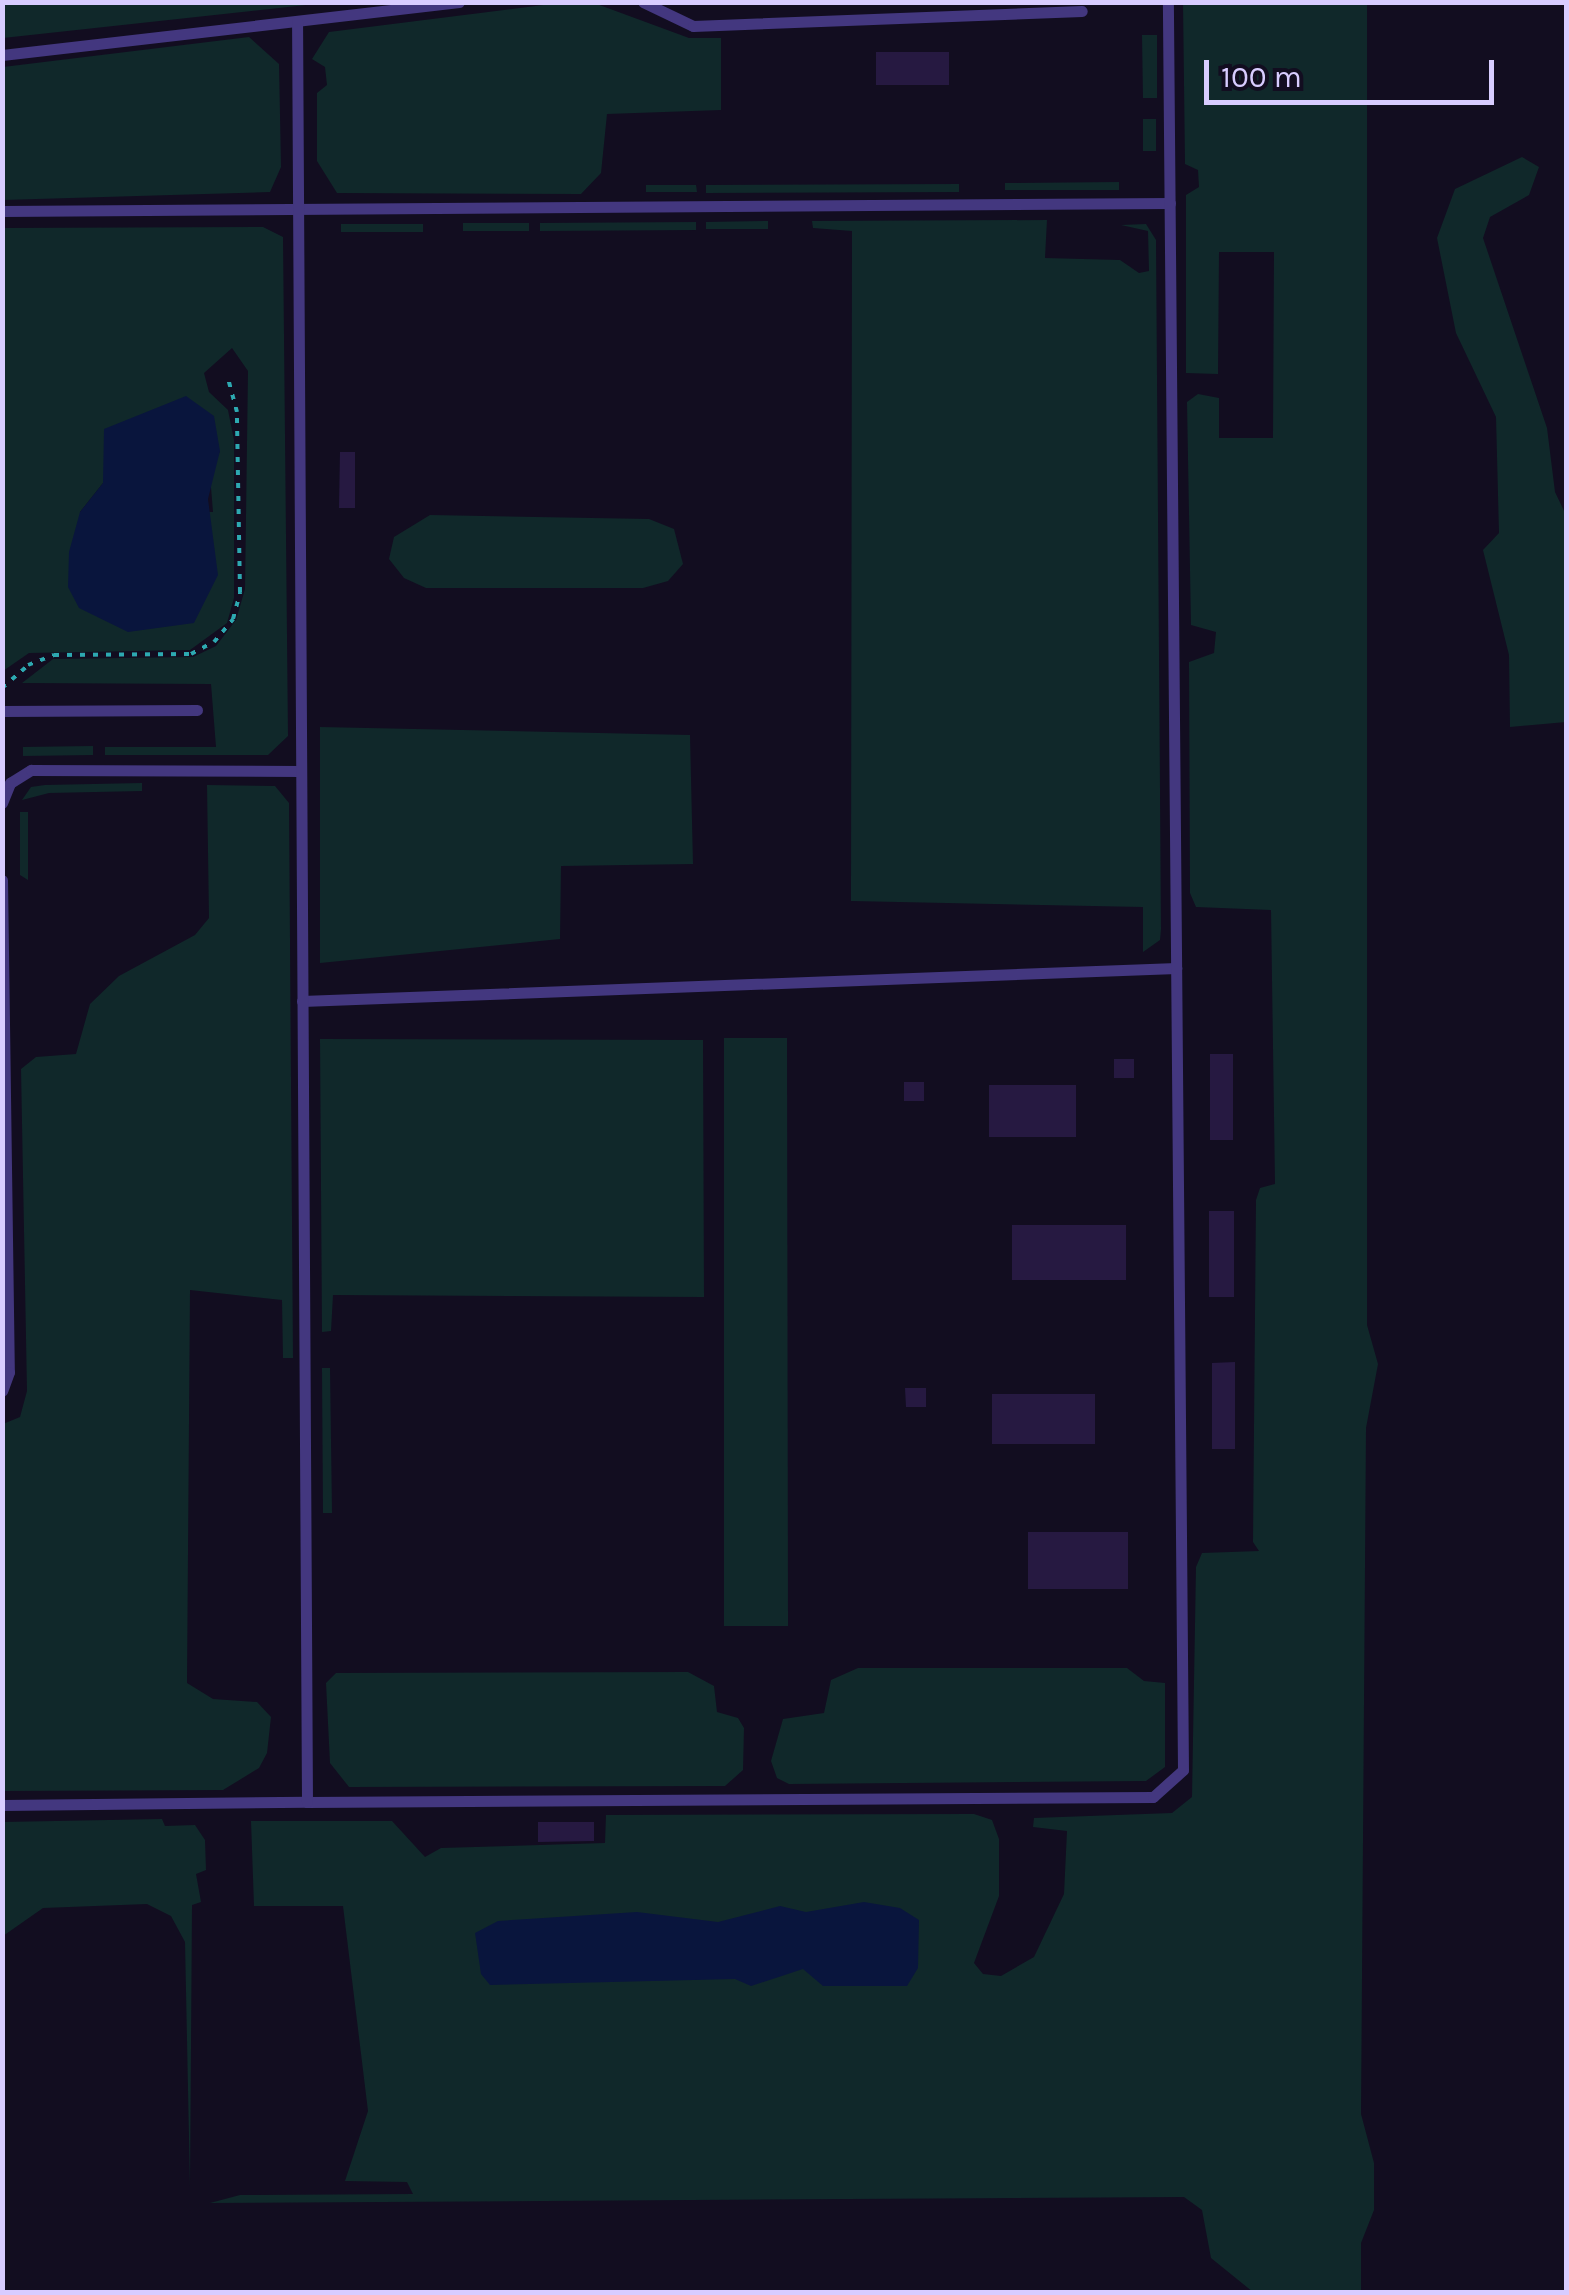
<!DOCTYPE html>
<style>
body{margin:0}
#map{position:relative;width:1569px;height:2295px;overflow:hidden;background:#120d20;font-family:Karla,sans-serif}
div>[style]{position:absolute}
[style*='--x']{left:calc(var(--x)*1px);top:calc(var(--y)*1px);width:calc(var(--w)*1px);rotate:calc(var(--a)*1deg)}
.green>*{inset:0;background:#10282a}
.water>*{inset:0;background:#09153d}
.building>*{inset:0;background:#261941}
.path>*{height:4px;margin-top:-2px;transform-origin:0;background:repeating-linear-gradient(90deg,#2da9b1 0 5px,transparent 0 13px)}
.lane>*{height:11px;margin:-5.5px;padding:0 5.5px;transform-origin:5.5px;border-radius:5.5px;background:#43377f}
span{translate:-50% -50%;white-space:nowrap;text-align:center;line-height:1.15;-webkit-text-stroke:8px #120d20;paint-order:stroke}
.frame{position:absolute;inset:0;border:5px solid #d8ccff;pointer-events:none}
.scale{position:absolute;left:1204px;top:60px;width:290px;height:45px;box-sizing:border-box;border:5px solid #d8ccff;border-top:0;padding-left:12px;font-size:30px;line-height:35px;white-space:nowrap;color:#d8ccff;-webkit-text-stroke:8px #120d20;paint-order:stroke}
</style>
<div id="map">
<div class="green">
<div style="clip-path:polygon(3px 2px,324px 2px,324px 3px,3px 38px)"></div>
<div style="clip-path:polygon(567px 2px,594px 3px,689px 38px,721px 38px,721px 110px,607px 114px,601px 173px,581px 194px,337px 193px,317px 161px,317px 93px,327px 85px,325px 67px,312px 59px,329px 32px)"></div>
<div style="clip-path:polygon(1183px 3px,1367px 3px,1367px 1325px,1378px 1364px,1366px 1428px,1361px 2114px,1374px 2163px,1374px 2210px,1361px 2243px,1361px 2292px,1253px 2292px,1211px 2258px,1202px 2210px,1184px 2197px,210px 2203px,240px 2195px,413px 2194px,407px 2182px,345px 2181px,368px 2111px,343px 1906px,254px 1906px,251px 1821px,392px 1821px,425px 1857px,441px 1848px,605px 1843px,606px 1815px,974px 1814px,992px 1820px,999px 1839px,999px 1896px,974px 1963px,983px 1974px,1001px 1976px,1034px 1957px,1064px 1894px,1067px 1831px,1033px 1827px,1034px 1818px,1172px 1813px,1192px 1797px,1196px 1567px,1202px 1553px,1259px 1551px,1253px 1542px,1256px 1200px,1260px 1188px,1275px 1184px,1271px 910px,1196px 907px,1190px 893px,1189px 662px,1214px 653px,1216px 632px,1191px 625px,1187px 402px,1198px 394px,1219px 398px,1219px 438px,1273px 438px,1274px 252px,1219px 252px,1218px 374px,1186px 373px,1186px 195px,1199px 187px,1198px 170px,1185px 164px)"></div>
<div style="clip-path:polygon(1142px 35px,1157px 35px,1157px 98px,1143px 98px)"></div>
<div style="clip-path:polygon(249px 37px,279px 64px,281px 167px,270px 192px,3px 200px,3px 67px)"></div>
<div style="clip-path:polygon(1143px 119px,1156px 119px,1156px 151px,1143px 151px)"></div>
<div style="clip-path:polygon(1522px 157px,1539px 167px,1529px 195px,1490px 217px,1483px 238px,1547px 428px,1555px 492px,1566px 515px,1566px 722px,1510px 727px,1509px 655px,1483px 550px,1499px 533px,1496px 417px,1456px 333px,1437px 238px,1455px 189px)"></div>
<div style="clip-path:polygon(1119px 182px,1119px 190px,1005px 190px,1005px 183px)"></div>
<div style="clip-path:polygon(959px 184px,959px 192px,706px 193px,706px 185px)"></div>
<div style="clip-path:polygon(646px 185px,696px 185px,697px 192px,646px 192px)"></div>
<div style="clip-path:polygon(1047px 220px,1045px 258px,1120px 260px,1139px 273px,1149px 271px,1148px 231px,1121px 225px,1146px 224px,1156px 240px,1161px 929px,1160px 940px,1143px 952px,1143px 907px,851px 901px,852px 231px,813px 228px,812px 221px)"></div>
<div style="clip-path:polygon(768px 221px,768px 229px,706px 229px,706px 222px)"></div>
<div style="clip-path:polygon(696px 222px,696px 230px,540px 231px,540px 223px)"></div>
<div style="clip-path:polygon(463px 223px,529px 223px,529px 231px,463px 231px)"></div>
<div style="clip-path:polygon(341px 224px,423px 224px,423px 232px,341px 232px)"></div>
<div style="clip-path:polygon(evenodd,263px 227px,283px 237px,288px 736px,268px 755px,105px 755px,105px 747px,216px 747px,211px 684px,22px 683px,53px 659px,193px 657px,216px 646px,236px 620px,245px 589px,248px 371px,232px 348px,204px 373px,209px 392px,228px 410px,234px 440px,234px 598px,227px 623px,190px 650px,29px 653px,3px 671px,3px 228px,263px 227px,220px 451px,210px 475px,213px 512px,80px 512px,103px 483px,220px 451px)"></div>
<div style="clip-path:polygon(430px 515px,649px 519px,674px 529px,683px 564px,668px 581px,643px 588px,426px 588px,404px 578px,389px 559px,394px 537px)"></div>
<div style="clip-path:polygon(320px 727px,690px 735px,693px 864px,561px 866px,560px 939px,320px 963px)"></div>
<div style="clip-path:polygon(93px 746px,93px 755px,23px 756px,23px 747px)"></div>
<div style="clip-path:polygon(142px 783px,142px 791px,49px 793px,22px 800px,31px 787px,45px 785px)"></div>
<div style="clip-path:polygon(207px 785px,275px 786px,289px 803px,293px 1358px,283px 1358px,282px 1300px,190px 1290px,187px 1683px,213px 1699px,257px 1702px,271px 1717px,267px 1753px,259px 1768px,223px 1790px,3px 1791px,3px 1424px,20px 1417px,27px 1391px,21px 1069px,36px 1057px,76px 1054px,90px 1004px,119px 976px,195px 935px,209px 918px)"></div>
<div style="clip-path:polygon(20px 812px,28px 812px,28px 880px,20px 875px)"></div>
<div style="clip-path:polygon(724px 1038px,787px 1038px,788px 1626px,724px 1626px)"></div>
<div style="clip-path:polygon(320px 1039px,703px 1040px,704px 1297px,333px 1295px,331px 1331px,322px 1332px)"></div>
<div style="clip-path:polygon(322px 1368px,330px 1368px,332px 1513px,323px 1513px)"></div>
<div style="clip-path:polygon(858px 1668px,1127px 1668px,1144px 1681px,1165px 1683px,1165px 1767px,1146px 1781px,789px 1784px,777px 1778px,771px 1761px,783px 1719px,824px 1713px,831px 1680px)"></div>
<div style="clip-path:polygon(688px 1672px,714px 1686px,717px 1712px,738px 1718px,744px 1728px,743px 1770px,725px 1786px,349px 1787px,330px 1763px,326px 1683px,336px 1673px)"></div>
<div style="clip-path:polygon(162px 1819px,165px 1826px,195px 1825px,205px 1840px,206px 1870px,196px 1874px,201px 1902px,192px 1905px,190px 2187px,185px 1942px,171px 1916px,147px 1904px,43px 1908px,3px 1936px,3px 1822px)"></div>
</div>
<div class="water">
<div style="clip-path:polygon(186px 396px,214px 416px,220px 451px,208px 499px,218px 575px,194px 623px,128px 632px,79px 608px,68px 587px,69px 552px,80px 512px,103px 483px,104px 429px)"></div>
<div style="clip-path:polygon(864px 1902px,900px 1908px,919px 1920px,918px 1968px,907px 1986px,823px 1986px,803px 1969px,751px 1986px,735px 1979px,490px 1985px,481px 1974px,475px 1933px,498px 1921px,637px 1912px,718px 1922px,780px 1906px,806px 1912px)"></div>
</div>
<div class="building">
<div style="clip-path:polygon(876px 52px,949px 52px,949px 85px,876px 85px)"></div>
<div style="clip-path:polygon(340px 452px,355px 452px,355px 508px,339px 508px)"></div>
<div style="clip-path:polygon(1210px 1054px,1233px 1054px,1233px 1140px,1210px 1140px)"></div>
<div style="clip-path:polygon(1114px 1059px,1134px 1059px,1134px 1078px,1114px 1078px)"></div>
<div style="clip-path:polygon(904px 1082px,924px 1082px,924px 1101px,904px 1101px)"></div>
<div style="clip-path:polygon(989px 1085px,1076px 1085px,1076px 1137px,989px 1137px)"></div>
<div style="clip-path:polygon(1209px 1211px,1234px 1211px,1234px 1297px,1209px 1297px)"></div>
<div style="clip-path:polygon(1012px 1225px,1126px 1225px,1126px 1280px,1012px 1280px)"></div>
<div style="clip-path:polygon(1235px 1362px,1235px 1449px,1212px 1449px,1212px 1363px)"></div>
<div style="clip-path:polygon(905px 1388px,926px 1388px,926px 1407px,906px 1407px)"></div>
<div style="clip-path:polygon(992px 1394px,1095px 1394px,1095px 1444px,992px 1444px)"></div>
<div style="clip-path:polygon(1028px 1532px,1128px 1532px,1128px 1589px,1028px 1589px)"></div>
<div style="clip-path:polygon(538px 1822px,594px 1822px,594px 1841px,538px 1842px)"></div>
</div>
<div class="path">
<div style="--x:2;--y:688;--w:35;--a:-41"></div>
<div style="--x:28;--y:665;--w:28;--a:-21"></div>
<div style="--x:54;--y:655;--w:137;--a:-0.4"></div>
<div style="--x:191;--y:654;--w:26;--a:-28"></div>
<div style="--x:214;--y:642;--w:30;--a:-50"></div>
<div style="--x:233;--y:619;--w:28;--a:-75"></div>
<div style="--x:240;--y:592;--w:180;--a:-91"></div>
<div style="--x:237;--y:412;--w:38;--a:-105"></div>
</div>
<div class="lane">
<div style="--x:643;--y:2;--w:55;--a:25.6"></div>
<div style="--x:693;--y:26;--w:389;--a:-2.2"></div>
<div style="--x:2;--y:55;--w:460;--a:-6.6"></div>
<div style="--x:2;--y:211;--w:1168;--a:-0.39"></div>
<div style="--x:2;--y:711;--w:195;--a:-0.3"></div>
<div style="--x:2;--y:803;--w:22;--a:-68"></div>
<div style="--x:10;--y:783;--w:25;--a:-32"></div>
<div style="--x:31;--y:770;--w:270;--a:0.2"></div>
<div style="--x:2;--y:880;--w:492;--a:89.2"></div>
<div style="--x:9;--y:1372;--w:20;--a:110"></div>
<div style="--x:302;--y:1001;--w:875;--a:-2.16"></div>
<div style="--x:307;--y:1802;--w:846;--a:-0.34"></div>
<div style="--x:1153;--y:1797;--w:40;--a:-42"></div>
<div style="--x:1183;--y:1770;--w:1768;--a:-90.49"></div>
<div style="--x:2;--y:1805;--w:305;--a:-0.6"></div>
<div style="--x:307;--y:1802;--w:1781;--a:-90.32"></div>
</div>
<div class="frame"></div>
<div class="scale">100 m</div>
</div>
